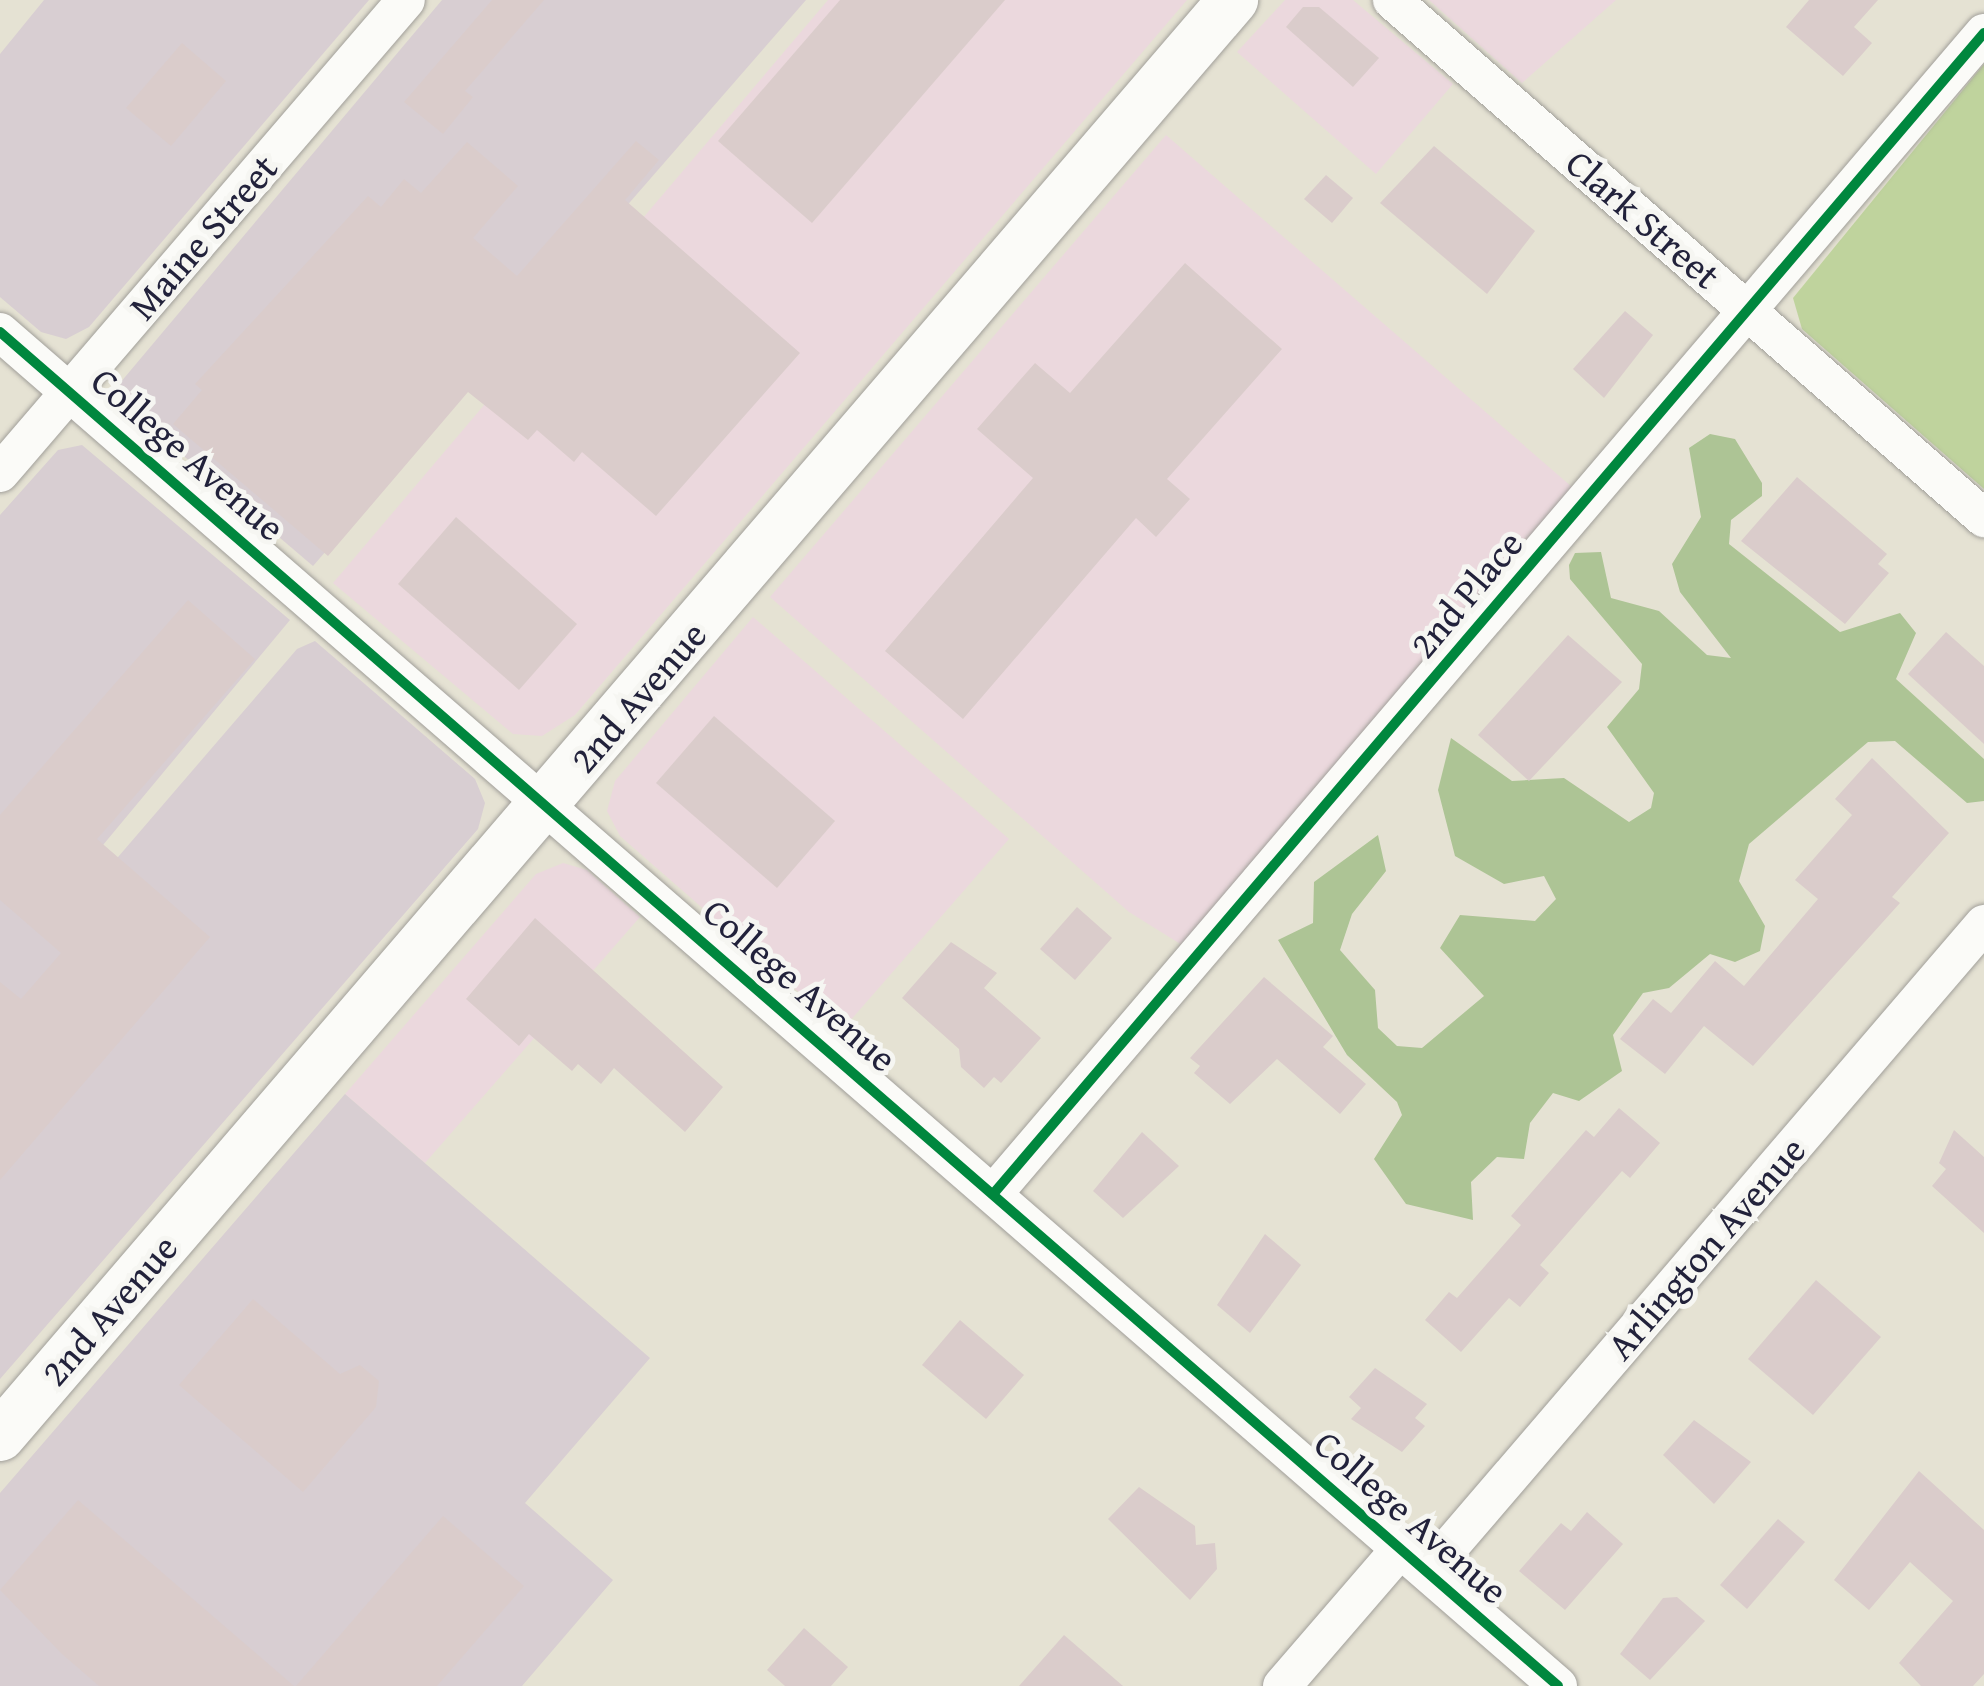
<!DOCTYPE html>
<style>
body{margin:0}
#map{position:relative;width:1984px;height:1686px;overflow:hidden;background:#e5e2d3;font-family:"Gentium Book Plus",serif}
div>[style]{position:absolute}
[style*='--x']{left:calc(var(--x)*1px);top:calc(var(--y)*1px);width:calc(var(--w)*1px);rotate:calc(var(--a)*1deg)}
.built>*{inset:0;background:#ebd8dd}
.industrial>*{inset:0;background:#d8ced2}
.green>*{inset:0;background:#bfd39d}
.forest>*{inset:0;background:#adc495}
.building>*{inset:0;background:#dacccb}
.roads{filter:drop-shadow(0 0 2px #a19f9a) drop-shadow(0 0 2px #a19f9a)}
.minor>*{height:38px;margin:-19px;padding:0 19px;transform-origin:19px;border-radius:19px;background:#fbfbf8}
.major>*{height:50px;margin:-25px;padding:0 25px;transform-origin:25px;border-radius:25px;background:#fbfbf8}
.cycleway>*{height:10px;margin:-5px;padding:0 5px;transform-origin:5px;border-radius:5px;background:#00873e}
span{translate:-50% -50%;white-space:nowrap;text-align:center;line-height:1.15;-webkit-text-stroke:10px #f6f6f2;paint-order:stroke}
.street-label{font-size:38px;color:#22223b}
</style>
<div id="map">
<div class="built">
<div style="clip-path:polygon(828px 0,1187px 0,575px 715px,542px 736px,513px 734px,333px 583px)"></div>
<div style="clip-path:polygon(1285px 0,1353px 0,1453px 84px,1376px 174px,1237px 52px)"></div>
<div style="clip-path:polygon(1429px 0,1616px 0,1522px 83px)"></div>
<div style="clip-path:polygon(1166px 135px,1572px 487px,1182px 945px,1129px 912px,770px 597px)"></div>
<div style="clip-path:polygon(753px 617px,1009px 839px,842px 1030px,620px 836px,607px 811px,615px 781px)"></div>
<div style="clip-path:polygon(563px 863px,587px 870px,640px 917px,425px 1163px,345px 1094px,536px 874px)"></div>
</div>
<div class="industrial">
<div style="clip-path:polygon(44px 0,369px 0,89px 327px,66px 339px,41px 332px,0 297px,0 54px)"></div>
<div style="clip-path:polygon(442px 0,806px 0,313px 566px,125px 406px,120px 383px)"></div>
<div style="clip-path:polygon(82px 445px,290px 620px,49px 910px,63px 921px,297px 649px,315px 641px,475px 779px,485px 803px,478px 829px,0 1379px,0 515px,58px 450px)"></div>
<div style="clip-path:polygon(345px 1094px,650px 1358px,525px 1503px,613px 1580px,522px 1686px,0 1686px,0 1493px)"></div>
</div>
<div class="green">
<div style="clip-path:polygon(1984px 64px,1984px 489px,1802px 329px,1793px 298px)"></div>
</div>
<div class="forest">
<div style="clip-path:polygon(1710px 434px,1735px 439px,1762px 483px,1762px 496px,1731px 520px,1729px 544px,1840px 632px,1900px 613px,1916px 633px,1896px 679px,1984px 759px,1984px 801px,1967px 803px,1895px 741px,1868px 742px,1749px 844px,1739px 881px,1765px 926px,1760px 951px,1735px 962px,1710px 954px,1669px 988px,1643px 993px,1613px 1035px,1622px 1071px,1579px 1101px,1553px 1093px,1530px 1123px,1524px 1159px,1497px 1157px,1471px 1182px,1473px 1220px,1406px 1204px,1374px 1159px,1402px 1115px,1397px 1102px,1347px 1055px,1278px 940px,1313px 923px,1314px 882px,1378px 835px,1386px 871px,1352px 914px,1340px 950px,1375px 990px,1378px 1028px,1397px 1046px,1422px 1048px,1484px 996px,1440px 948px,1460px 915px,1535px 921px,1556px 899px,1544px 876px,1504px 884px,1455px 856px,1438px 790px,1451px 738px,1512px 781px,1564px 778px,1629px 822px,1651px 808px,1654px 793px,1607px 727px,1639px 689px,1642px 664px,1570px 579px,1569px 565px,1575px 553px,1601px 552px,1611px 598px,1659px 611px,1707px 655px,1731px 658px,1680px 592px,1672px 564px,1701px 517px,1689px 448px)"></div>
</div>
<div class="building">
<div style="clip-path:polygon(492px 0,544px 0,465px 91px,473px 97px,443px 134px,404px 102px)"></div>
<div style="clip-path:polygon(840px 0,1005px 0,812px 223px,718px 141px)"></div>
<div style="clip-path:polygon(1809px 0,1878px 0,1854px 27px,1872px 43px,1843px 76px,1786px 27px)"></div>
<div style="clip-path:polygon(1303px 7px,1319px 7px,1379px 58px,1353px 87px,1286px 27px)"></div>
<div style="clip-path:polygon(182px 43px,226px 81px,171px 146px,126px 108px)"></div>
<div style="clip-path:polygon(636px 141px,659px 160px,625px 200px,800px 353px,656px 516px,582px 452px,574px 462px,537px 430px,528px 440px,468px 392px,328px 556px,173px 424px,202px 390px,195px 384px,368px 196px,381px 207px,404px 179px,421px 193px,467px 142px,518px 186px,473px 238px,517px 276px)"></div>
<div style="clip-path:polygon(1434px 146px,1535px 231px,1487px 294px,1380px 203px)"></div>
<div style="clip-path:polygon(1326px 175px,1353px 198px,1332px 223px,1304px 199px)"></div>
<div style="clip-path:polygon(1185px 263px,1282px 349px,1167px 479px,1190px 499px,1156px 537px,1136px 518px,963px 719px,885px 651px,1033px 478px,977px 429px,1035px 363px,1070px 393px)"></div>
<div style="clip-path:polygon(1625px 311px,1653px 335px,1604px 398px,1573px 369px)"></div>
<div style="clip-path:polygon(1797px 477px,1887px 554px,1878px 564px,1889px 573px,1845px 624px,1741px 541px)"></div>
<div style="clip-path:polygon(456px 517px,577px 624px,519px 690px,398px 584px)"></div>
<div style="clip-path:polygon(188px 600px,255px 659px,97px 839px,210px 937px,0 1180px,0 982px,21px 999px,61px 953px,0 900px,0 815px)"></div>
<div style="clip-path:polygon(1946px 632px,1984px 666px,1984px 744px,1908px 674px)"></div>
<div style="clip-path:polygon(1568px 635px,1622px 682px,1529px 781px,1478px 735px)"></div>
<div style="clip-path:polygon(714px 716px,835px 821px,777px 888px,656px 783px)"></div>
<div style="clip-path:polygon(1872px 758px,1949px 833px,1892px 897px,1900px 903px,1753px 1066px,1704px 1026px,1665px 1074px,1620px 1039px,1653px 999px,1671px 1013px,1715px 961px,1744px 986px,1818px 899px,1795px 880px,1852px 815px,1835px 799px)"></div>
<div style="clip-path:polygon(1077px 907px,1112px 938px,1075px 980px,1040px 949px)"></div>
<div style="clip-path:polygon(535px 918px,723px 1087px,685px 1132px,614px 1068px,601px 1084px,578px 1064px,572px 1071px,529px 1034px,519px 1046px,466px 999px)"></div>
<div style="clip-path:polygon(951px 942px,997px 973px,984px 988px,1041px 1038px,1001px 1083px,994px 1077px,984px 1088px,961px 1067px,959px 1049px,902px 998px)"></div>
<div style="clip-path:polygon(1264px 977px,1333px 1036px,1323px 1047px,1366px 1084px,1340px 1114px,1277px 1059px,1230px 1104px,1194px 1073px,1200px 1066px,1190px 1058px)"></div>
<div style="clip-path:polygon(1619px 1108px,1660px 1143px,1630px 1178px,1622px 1171px,1540px 1265px,1549px 1273px,1520px 1307px,1509px 1298px,1461px 1352px,1425px 1320px,1449px 1292px,1457px 1298px,1521px 1225px,1511px 1216px,1586px 1130px,1594px 1137px)"></div>
<div style="clip-path:polygon(1954px 1130px,1984px 1157px,1984px 1233px,1932px 1186px,1946px 1169px,1939px 1163px)"></div>
<div style="clip-path:polygon(1142px 1132px,1179px 1166px,1123px 1218px,1093px 1191px)"></div>
<div style="clip-path:polygon(1265px 1234px,1301px 1265px,1250px 1333px,1217px 1305px)"></div>
<div style="clip-path:polygon(1816px 1280px,1881px 1337px,1813px 1415px,1748px 1359px)"></div>
<div style="clip-path:polygon(253px 1299px,340px 1374px,360px 1365px,379px 1381px,376px 1407px,303px 1492px,179px 1385px)"></div>
<div style="clip-path:polygon(960px 1320px,1024px 1375px,986px 1419px,922px 1365px)"></div>
<div style="clip-path:polygon(1375px 1368px,1427px 1404px,1415px 1418px,1425px 1426px,1402px 1452px,1351px 1419px,1361px 1408px,1349px 1397px)"></div>
<div style="clip-path:polygon(1694px 1420px,1751px 1462px,1714px 1504px,1663px 1455px)"></div>
<div style="clip-path:polygon(1919px 1471px,1984px 1530px,1984px 1674px,1973px 1686px,1921px 1686px,1899px 1663px,1953px 1601px,1910px 1562px,1869px 1610px,1834px 1580px)"></div>
<div style="clip-path:polygon(1139px 1487px,1195px 1526px,1196px 1545px,1215px 1543px,1217px 1569px,1190px 1600px,1108px 1519px)"></div>
<div style="clip-path:polygon(78px 1500px,294px 1686px,99px 1686px,62px 1654px,0 1590px)"></div>
<div style="clip-path:polygon(1587px 1512px,1623px 1544px,1565px 1610px,1519px 1571px,1561px 1523px,1571px 1531px)"></div>
<div style="clip-path:polygon(443px 1516px,524px 1586px,437px 1686px,296px 1686px)"></div>
<div style="clip-path:polygon(1778px 1519px,1805px 1542px,1747px 1609px,1720px 1585px)"></div>
<div style="clip-path:polygon(1677px 1597px,1705px 1621px,1650px 1680px,1620px 1654px,1663px 1598px)"></div>
<div style="clip-path:polygon(804px 1628px,848px 1667px,831px 1686px,785px 1686px,767px 1670px)"></div>
<div style="clip-path:polygon(1064px 1635px,1123px 1686px,1019px 1686px)"></div>
</div>
<div class="roads">
<div class="minor">
<div style="--x:1392;--y:0;--w:787;--a:41.19"></div>
<div style="--x:0;--y:332;--w:2064;--a:40.99"></div>
<div style="--x:0;--y:473;--w:623;--a:-49.36"></div>
<div style="--x:994;--y:1193;--w:1525;--a:-49.52"></div>
<div style="--x:1428;--y:1572;--w:854;--a:-49.37"></div>
<div style="--x:1282;--y:1686;--w:182;--a:-49.2"></div>
</div>
<div class="major">
<div style="--x:0;--y:1436;--w:1893;--a:-49.35"></div>
</div>
</div>
<div class="cycleway">
<div style="--x:0;--y:332;--w:2064;--a:40.99"></div>
<div style="--x:994;--y:1193;--w:1525;--a:-49.52"></div>
</div>
<div class="street-label">
<span style="left:1643px;top:219px;rotate:41deg">Clark Street</span>
<span style="left:203px;top:237px;rotate:-49deg">Maine Street</span>
<span style="left:188px;top:454px;rotate:41deg">College Avenue</span>
<span style="left:1466px;top:594px;rotate:-50deg">2nd Place</span>
<span style="left:638px;top:697px;rotate:-49deg">2nd Avenue</span>
<span style="left:800px;top:985px;rotate:41deg">College Avenue</span>
<span style="left:1706px;top:1248px;rotate:-49deg">Arlington Avenue</span>
<span style="left:109px;top:1310px;rotate:-49deg">2nd Avenue</span>
<span style="left:1411px;top:1517px;rotate:41deg">College Avenue</span>
</div>
</div>
